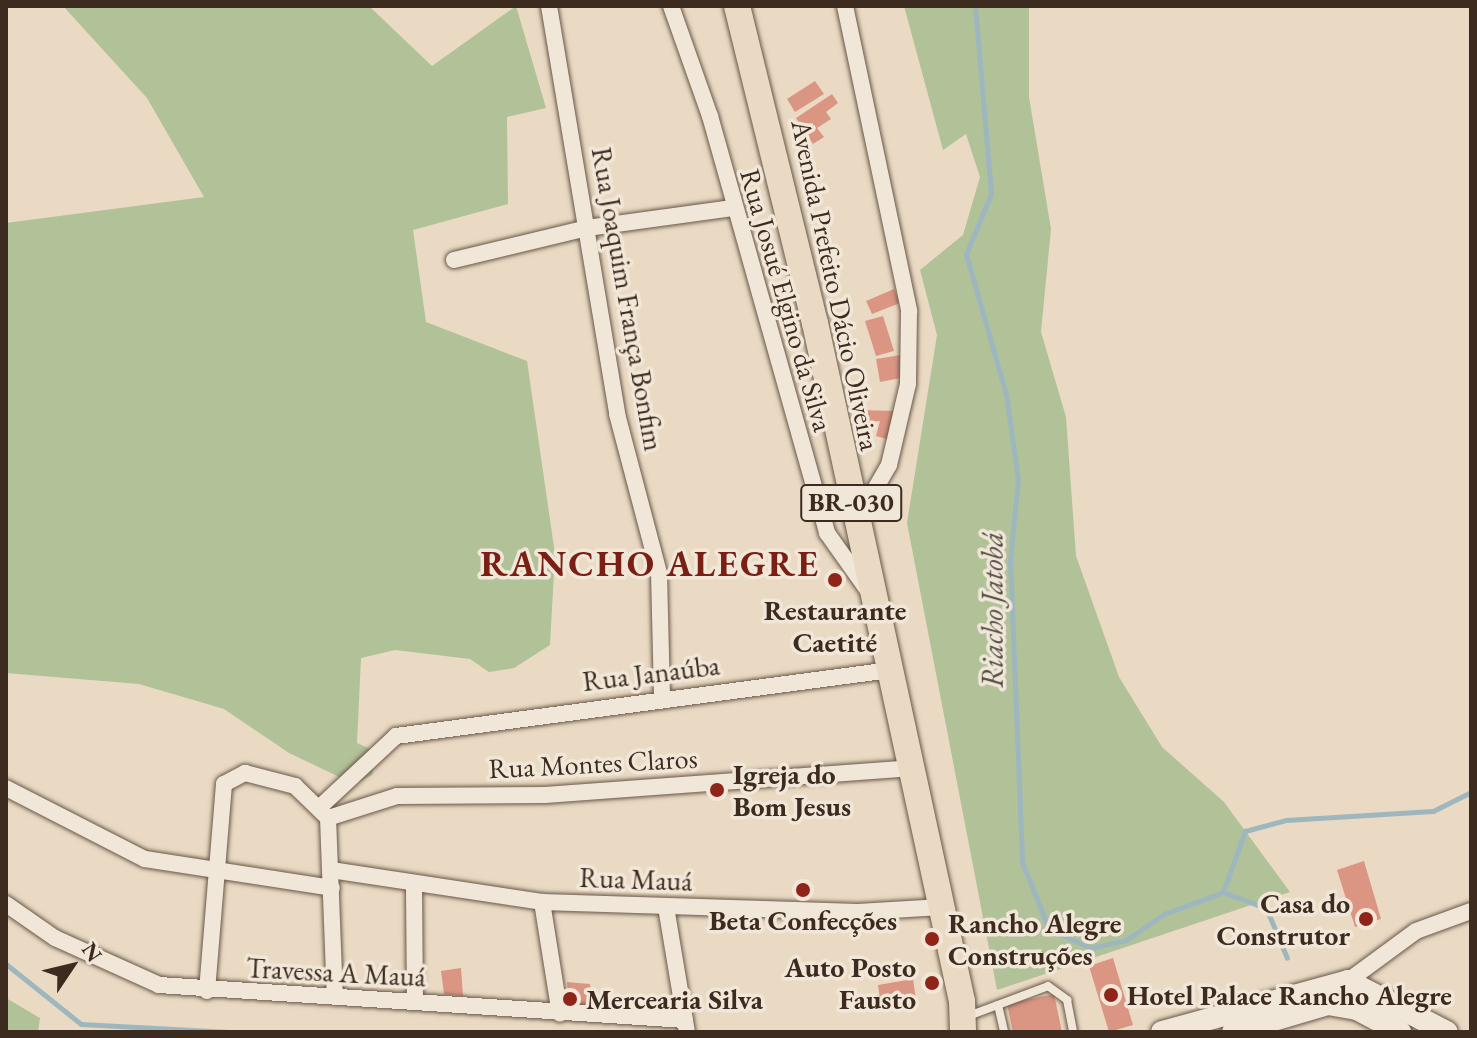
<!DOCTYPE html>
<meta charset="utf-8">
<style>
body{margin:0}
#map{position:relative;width:1477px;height:1038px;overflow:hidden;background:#eadac3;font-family:"EB Garamond",serif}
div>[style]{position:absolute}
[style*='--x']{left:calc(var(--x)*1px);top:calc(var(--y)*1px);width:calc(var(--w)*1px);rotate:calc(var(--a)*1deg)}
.green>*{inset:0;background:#b1c198}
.stream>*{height:5px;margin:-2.5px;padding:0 2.5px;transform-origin:2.5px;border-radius:2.5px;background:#9eb7bf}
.building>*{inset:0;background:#db9583}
.roads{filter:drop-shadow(0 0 2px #685748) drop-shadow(0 0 2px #685748)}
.lane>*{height:8px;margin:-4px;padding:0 4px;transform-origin:4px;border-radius:4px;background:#f1e7d8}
.street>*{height:16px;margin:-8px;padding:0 8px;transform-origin:8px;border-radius:8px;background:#f1e7d8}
.secondary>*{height:22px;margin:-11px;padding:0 11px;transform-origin:11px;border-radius:11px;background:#f1e7d8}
.primary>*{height:26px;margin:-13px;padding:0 13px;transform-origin:13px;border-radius:13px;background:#eadac3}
.dots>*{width:22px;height:22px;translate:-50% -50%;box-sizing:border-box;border:4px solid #f1e7d8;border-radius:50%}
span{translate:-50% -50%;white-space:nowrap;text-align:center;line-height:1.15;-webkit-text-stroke:7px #f1e7d8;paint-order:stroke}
.shield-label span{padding:2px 6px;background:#f1e7d8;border:2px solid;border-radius:6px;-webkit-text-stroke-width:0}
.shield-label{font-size:26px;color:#3d2b1f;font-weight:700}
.street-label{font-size:28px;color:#3d2b1f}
.poi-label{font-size:28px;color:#3d2b1f;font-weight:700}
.left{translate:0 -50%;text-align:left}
.right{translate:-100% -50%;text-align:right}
.water-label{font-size:30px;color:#554e47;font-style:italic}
.district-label{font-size:36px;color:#7a1f14;font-weight:700;letter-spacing:2px}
.frame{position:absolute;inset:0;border:8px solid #3d2b1f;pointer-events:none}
.north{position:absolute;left:32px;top:926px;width:80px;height:80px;-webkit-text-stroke:6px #f1e7d8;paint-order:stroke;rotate:55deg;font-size:22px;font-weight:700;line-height:32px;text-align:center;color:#3d2b1f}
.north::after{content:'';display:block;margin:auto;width:28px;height:36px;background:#3d2b1f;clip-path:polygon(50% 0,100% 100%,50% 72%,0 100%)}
</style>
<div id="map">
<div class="green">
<div style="clip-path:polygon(63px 6px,369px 6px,432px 66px,516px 6px,546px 108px,507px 117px,508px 204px,413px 230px,426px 322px,527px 361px,555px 554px,550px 645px,514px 668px,489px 672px,470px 659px,395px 650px,361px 658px,357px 743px,377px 752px,372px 775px,354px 784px,289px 753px,224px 709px,139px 684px,6px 673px,6px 223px,204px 197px,147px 98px)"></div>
<div style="clip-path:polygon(904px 6px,1029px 6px,1029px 97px,1051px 229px,1041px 332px,1066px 417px,1076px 556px,1119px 677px,1162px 747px,1224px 802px,1290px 892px,997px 990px,907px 523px,937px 335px,920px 270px,963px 235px,980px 177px,966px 134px,943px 150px)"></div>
<div style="clip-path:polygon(6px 998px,40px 1018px,38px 1032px,6px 1032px)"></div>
</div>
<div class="stream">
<div style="--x:975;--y:6;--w:189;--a:85.1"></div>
<div style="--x:991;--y:194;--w:65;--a:112.6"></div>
<div style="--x:966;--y:254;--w:146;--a:74.1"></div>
<div style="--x:1006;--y:394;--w:86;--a:82"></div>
<div style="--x:1018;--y:479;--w:81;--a:95.6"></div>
<div style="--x:1010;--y:560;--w:302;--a:87.7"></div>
<div style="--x:1022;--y:862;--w:72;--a:68.1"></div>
<div style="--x:1049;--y:929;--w:46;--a:24.3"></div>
<div style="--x:1091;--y:948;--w:36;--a:-13"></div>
<div style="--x:1126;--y:940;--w:46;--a:-34.4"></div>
<div style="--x:1164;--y:914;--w:63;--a:-20.4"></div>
<div style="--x:1223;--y:892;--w:46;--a:20.4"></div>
<div style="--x:1266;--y:908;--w:54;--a:67.2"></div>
<div style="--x:1223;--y:892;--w:65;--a:-70.2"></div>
<div style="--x:1245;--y:831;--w:42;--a:-15"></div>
<div style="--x:1286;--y:820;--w:147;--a:-3.5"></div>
<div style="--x:1433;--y:811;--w:42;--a:-26.6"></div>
<div style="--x:6;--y:964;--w:96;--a:38.7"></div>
<div style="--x:81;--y:1024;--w:149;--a:3.1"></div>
</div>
<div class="building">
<div style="clip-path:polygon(815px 81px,824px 94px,795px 112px,787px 99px)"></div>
<div style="clip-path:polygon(832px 94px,838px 103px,826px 112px,831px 119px,817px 128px,824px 137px,813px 144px,796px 118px)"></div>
<div style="clip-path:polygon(894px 289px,900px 303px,872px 314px,866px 301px)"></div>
<div style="clip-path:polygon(883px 316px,894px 351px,876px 356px,865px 321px)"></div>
<div style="clip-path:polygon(901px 355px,906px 377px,880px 382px,876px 359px)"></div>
<div style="clip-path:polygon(855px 410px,900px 411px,894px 441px,876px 436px,880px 421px,858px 423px)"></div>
<div style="clip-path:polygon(1364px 861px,1381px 919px,1355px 927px,1337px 870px)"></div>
<div style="clip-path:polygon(1113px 958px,1133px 1025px,1109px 1032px,1089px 966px)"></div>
<div style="clip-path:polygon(461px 968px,463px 996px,444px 994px,441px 971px)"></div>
<div style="clip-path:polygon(913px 979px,917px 1006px,882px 1012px,878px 985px)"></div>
<div style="clip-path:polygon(567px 982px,590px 984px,593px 1007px,569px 1003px)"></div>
<div style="clip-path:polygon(1054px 994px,1062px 1032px,1013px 1032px,1007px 1004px)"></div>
</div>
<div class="roads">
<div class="lane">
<div style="--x:998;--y:1005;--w:28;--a:77"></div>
<div style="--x:971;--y:1015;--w:82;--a:-20.6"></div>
<div style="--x:1048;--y:986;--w:24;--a:36"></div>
<div style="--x:1067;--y:1000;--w:33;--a:79"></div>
</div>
<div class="street">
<div style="--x:549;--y:6;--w:414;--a:80.5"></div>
<div style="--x:617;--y:414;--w:164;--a:75.2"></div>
<div style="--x:659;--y:573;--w:124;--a:88.6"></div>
<div style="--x:671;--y:6;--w:117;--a:70.5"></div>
<div style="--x:710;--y:116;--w:433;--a:74.3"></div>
<div style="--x:827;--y:533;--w:76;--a:54.6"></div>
<div style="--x:845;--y:6;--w:312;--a:78.1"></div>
<div style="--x:909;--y:311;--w:73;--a:90.8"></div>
<div style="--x:908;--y:384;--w:83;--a:103.2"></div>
<div style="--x:889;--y:465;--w:66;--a:120.1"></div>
<div style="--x:454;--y:260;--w:137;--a:-13.5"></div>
<div style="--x:587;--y:228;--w:147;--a:-7.8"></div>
<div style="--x:6;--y:788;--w:156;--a:27.1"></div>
<div style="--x:145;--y:859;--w:189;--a:8.8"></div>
<div style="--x:321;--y:806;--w:103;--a:-43"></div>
<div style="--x:396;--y:736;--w:498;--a:-7.6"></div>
<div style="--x:328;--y:818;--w:72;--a:-17.7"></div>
<div style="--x:397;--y:796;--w:148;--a:-0.4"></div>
<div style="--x:545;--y:795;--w:368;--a:-4.2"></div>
<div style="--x:331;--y:870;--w:213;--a:8.6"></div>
<div style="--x:542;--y:902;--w:316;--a:1.8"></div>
<div style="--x:858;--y:912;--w:84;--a:-3.4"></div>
<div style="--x:414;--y:888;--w:114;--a:89.5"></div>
<div style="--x:542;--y:902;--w:113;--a:80.9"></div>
<div style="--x:6;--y:904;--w:60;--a:34.8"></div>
<div style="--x:55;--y:938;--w:114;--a:24.3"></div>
<div style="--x:159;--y:985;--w:527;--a:3.81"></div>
<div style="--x:666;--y:907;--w:127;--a:80.5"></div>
<div style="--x:1348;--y:981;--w:84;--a:-36.3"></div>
<div style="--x:1416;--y:931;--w:59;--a:-20"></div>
<div style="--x:207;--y:991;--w:208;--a:-85.3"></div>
<div style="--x:224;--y:784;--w:24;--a:-28"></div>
<div style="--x:245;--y:773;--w:52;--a:14.6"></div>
<div style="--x:295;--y:786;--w:46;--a:44.1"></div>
<div style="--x:328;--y:818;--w:179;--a:87.8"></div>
</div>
<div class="secondary">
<div style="--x:1162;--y:1032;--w:193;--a:-15.3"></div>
<div style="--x:1348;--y:981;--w:111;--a:27.3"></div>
<div style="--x:1233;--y:1032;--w:99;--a:-16.4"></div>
<div style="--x:1328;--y:1004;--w:29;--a:10"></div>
<div style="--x:1357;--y:1009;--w:49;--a:28.1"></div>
</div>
<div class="primary">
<div style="--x:737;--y:6;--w:326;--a:76.2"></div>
<div style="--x:815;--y:323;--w:694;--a:77.77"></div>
<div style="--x:962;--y:1001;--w:31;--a:88"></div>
</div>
</div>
<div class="dots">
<div style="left:835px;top:580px;background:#8f2418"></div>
<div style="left:717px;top:790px;background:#8f2418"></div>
<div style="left:803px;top:890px;background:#8f2418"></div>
<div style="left:1366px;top:919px;background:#8f2418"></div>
<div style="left:932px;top:939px;background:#8f2418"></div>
<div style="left:932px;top:983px;background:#8f2418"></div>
<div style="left:1111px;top:995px;background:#8f2418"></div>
<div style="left:570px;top:999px;background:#8f2418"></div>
</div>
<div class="shield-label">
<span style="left:851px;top:503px">BR-030</span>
</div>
<div class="street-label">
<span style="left:836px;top:285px;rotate:78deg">Avenida Prefeito Dácio Oliveira</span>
<span style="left:628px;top:299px;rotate:80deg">Rua Joaquim França Bonfim</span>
<span style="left:787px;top:300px;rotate:74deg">Rua Josué Elgino da Silva</span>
<span style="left:651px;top:673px;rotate:-7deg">Rua Janaúba</span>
<span style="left:593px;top:763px;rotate:-3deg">Rua Montes Claros</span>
<span style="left:636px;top:879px;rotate:2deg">Rua Mauá</span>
<span style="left:336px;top:972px;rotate:3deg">Travessa A Mauá</span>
</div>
<div class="poi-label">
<span style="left:835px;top:626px">Restaurante<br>Caetité</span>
<span class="left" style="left:733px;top:790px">Igreja do<br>Bom Jesus</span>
<span class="right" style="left:1350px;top:919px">Casa do<br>Construtor</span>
<span style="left:803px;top:920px">Beta Confecções</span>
<span class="left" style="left:948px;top:939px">Rancho Alegre<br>Construções</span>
<span class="right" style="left:916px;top:983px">Auto Posto<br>Fausto</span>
<span class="left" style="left:1127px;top:995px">Hotel Palace Rancho Alegre</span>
<span class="left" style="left:586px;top:999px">Mercearia Silva</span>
</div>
<div class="water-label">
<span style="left:993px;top:610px;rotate:-90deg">Riacho Jatobá</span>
</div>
<div class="district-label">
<span style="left:650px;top:564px">RANCHO ALEGRE</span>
</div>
<div class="frame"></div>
<div class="north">N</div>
</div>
